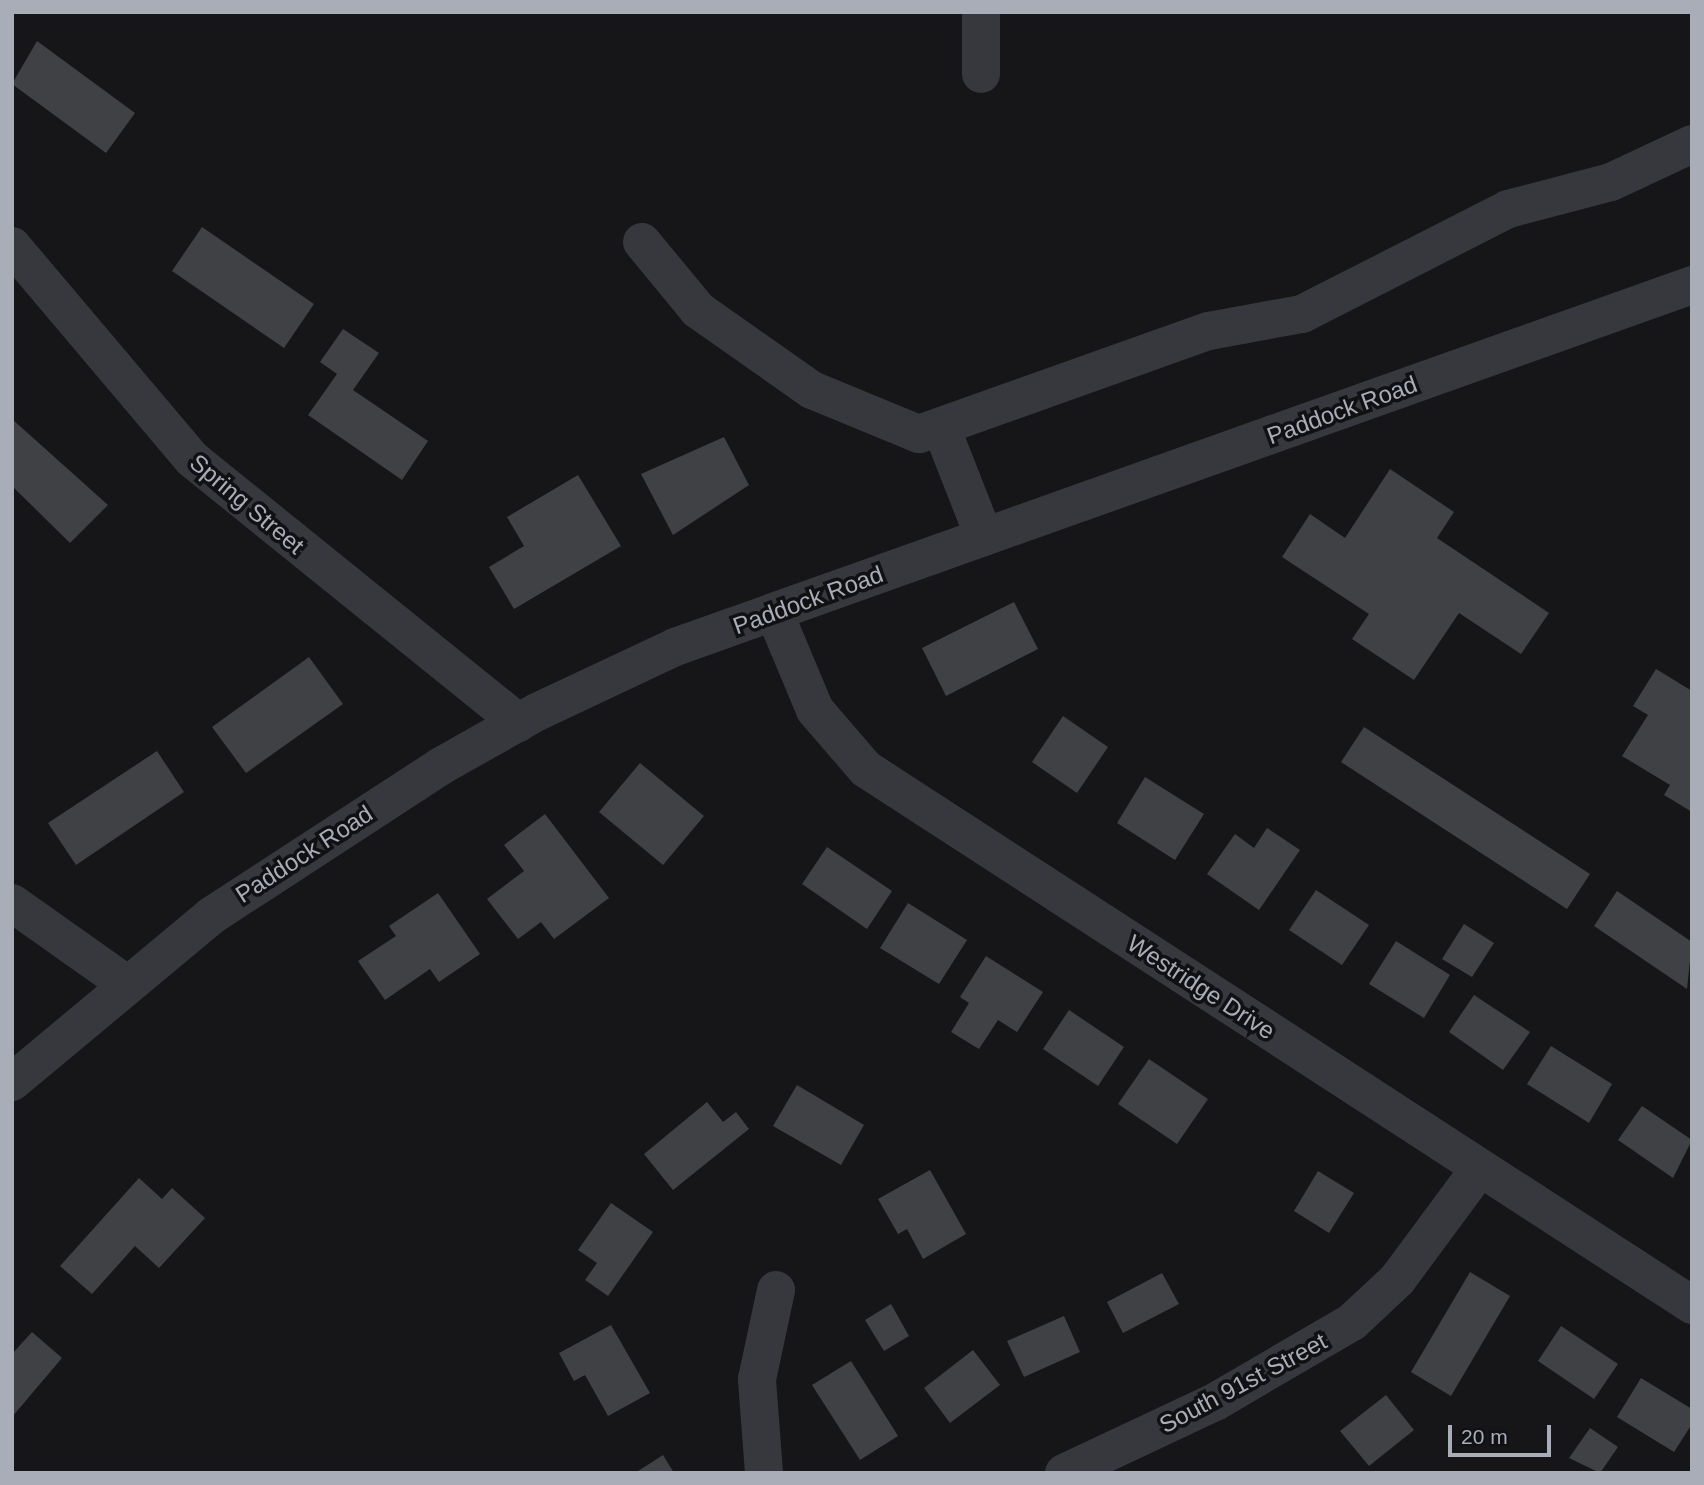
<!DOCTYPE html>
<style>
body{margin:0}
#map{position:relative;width:1704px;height:1485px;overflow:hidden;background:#161618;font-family:Arial,sans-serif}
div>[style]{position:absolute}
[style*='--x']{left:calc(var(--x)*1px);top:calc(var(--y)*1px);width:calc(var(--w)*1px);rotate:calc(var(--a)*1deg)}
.building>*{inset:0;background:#404145}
.minor>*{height:38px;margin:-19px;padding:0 19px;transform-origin:19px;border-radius:19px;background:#37383d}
span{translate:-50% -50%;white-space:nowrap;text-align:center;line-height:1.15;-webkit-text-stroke:7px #111113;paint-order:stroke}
.street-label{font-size:24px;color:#a8adb8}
.frame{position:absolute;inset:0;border:14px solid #a8adb8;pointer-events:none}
.scale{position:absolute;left:1448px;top:1425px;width:103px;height:32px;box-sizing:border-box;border:4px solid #a8adb8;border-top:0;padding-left:9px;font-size:21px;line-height:24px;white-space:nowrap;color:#a8adb8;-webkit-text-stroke:5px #111113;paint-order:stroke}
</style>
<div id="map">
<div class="building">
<div style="clip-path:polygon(37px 41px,135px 113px,106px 153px,12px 84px)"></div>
<div style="clip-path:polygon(202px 227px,314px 304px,284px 348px,172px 271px)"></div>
<div style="clip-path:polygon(343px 329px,379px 353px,353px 390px,428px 441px,402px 480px,308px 415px,337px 374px,320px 362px)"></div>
<div style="clip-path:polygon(12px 419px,108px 505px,70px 543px,12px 486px)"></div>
<div style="clip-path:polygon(724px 437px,749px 485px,673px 535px,641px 474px)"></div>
<div style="clip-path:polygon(1390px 469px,1454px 512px,1437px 538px,1549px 613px,1521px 654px,1459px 613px,1414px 680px,1352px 639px,1369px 614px,1282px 557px,1310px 514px,1345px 538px)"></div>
<div style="clip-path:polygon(578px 475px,621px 546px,514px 609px,489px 567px,524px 546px,507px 517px)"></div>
<div style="clip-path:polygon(1014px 602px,1038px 649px,946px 696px,922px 648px)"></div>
<div style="clip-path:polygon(309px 657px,343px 704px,246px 773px,212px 727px)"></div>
<div style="clip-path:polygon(1656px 669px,1692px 691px,1692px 812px,1664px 795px,1670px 785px,1622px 756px,1648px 715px,1633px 706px)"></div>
<div style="clip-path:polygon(1063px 716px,1108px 747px,1077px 793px,1032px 762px)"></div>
<div style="clip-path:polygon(1364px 727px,1590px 874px,1567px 909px,1341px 762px)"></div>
<div style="clip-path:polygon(157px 751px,184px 792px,76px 865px,48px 823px)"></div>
<div style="clip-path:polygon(640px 763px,704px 816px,663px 865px,599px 812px)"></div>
<div style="clip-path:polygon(1145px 777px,1204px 814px,1175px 860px,1117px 823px)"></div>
<div style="clip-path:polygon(545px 814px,609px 898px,554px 939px,541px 922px,518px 939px,487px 899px,524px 871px,504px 845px)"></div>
<div style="clip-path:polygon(1267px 828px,1300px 850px,1259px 910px,1207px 874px,1235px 834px,1254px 848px)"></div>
<div style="clip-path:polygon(827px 847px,892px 891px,867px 929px,802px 884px)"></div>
<div style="clip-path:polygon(1316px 890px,1369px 925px,1342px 965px,1289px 930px)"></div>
<div style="clip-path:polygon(1617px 891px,1692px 942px,1687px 989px,1594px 926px)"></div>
<div style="clip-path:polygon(438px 893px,480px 954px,439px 982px,430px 969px,385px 1000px,358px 961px,396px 936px,389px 926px)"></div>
<div style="clip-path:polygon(908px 903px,967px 940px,939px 984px,880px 948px)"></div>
<div style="clip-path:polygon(1464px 924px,1494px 943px,1472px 977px,1442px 959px)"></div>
<div style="clip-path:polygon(1396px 941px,1450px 975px,1424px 1018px,1369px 984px)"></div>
<div style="clip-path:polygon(986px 956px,1043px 992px,1017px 1032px,998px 1020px,979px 1049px,951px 1032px,969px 1003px,960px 997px)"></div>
<div style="clip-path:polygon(1474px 995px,1530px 1032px,1503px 1070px,1449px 1032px)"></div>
<div style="clip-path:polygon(1069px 1010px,1124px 1047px,1098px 1086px,1043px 1049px)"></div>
<div style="clip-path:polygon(1551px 1046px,1612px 1084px,1589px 1123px,1527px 1084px)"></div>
<div style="clip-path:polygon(1149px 1059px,1208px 1099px,1177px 1144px,1118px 1104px)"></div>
<div style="clip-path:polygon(797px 1085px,864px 1125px,841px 1165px,773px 1126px)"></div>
<div style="clip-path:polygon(707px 1102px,723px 1122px,736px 1112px,749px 1129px,673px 1190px,644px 1154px)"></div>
<div style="clip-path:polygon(1642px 1106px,1692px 1140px,1673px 1178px,1618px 1140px)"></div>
<div style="clip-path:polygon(930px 1170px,966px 1234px,923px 1259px,907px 1229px,898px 1234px,878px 1199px)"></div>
<div style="clip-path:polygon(1318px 1171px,1354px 1193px,1329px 1233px,1294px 1211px)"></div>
<div style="clip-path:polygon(139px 1178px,162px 1199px,172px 1188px,205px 1218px,159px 1268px,135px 1246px,92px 1294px,60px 1266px)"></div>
<div style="clip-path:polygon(611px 1203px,653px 1232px,608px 1296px,585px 1280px,597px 1263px,578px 1250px)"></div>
<div style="clip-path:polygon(1470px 1272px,1510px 1296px,1451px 1396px,1411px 1372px)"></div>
<div style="clip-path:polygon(1162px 1273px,1179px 1304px,1123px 1333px,1107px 1302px)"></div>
<div style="clip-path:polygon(891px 1304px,909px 1336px,884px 1351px,865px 1320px)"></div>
<div style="clip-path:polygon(1064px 1316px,1080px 1352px,1024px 1377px,1007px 1341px)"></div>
<div style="clip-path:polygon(611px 1325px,650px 1393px,608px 1416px,585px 1375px,574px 1381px,559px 1353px)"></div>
<div style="clip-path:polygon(1561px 1326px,1618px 1364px,1594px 1399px,1538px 1361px)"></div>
<div style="clip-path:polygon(32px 1332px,62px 1358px,12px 1417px,12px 1354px)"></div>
<div style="clip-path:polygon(973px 1350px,1000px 1385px,950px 1423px,924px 1388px)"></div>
<div style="clip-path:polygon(851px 1361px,898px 1436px,860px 1460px,812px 1385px)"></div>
<div style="clip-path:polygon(1641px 1378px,1692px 1409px,1692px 1424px,1674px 1452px,1617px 1417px)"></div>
<div style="clip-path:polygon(1386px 1395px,1414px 1430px,1369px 1466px,1340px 1431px)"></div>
<div style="clip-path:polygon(1590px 1428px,1618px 1447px,1600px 1473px,1569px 1458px)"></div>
<div style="clip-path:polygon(663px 1455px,674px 1473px,635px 1473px)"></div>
</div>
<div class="minor">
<div style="--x:981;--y:12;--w:62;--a:90"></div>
<div style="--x:642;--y:242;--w:88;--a:50.5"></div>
<div style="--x:698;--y:310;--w:139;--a:35.1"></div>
<div style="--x:812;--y:390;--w:116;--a:22.4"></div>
<div style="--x:919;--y:434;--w:308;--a:-19.6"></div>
<div style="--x:1209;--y:331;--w:95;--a:-10.4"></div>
<div style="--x:1302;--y:314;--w:231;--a:-27"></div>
<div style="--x:1508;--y:209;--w:106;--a:-14.7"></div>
<div style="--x:1611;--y:182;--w:89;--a:-25.1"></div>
<div style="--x:12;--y:246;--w:279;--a:49.8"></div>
<div style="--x:192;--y:459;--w:420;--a:38.9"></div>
<div style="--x:941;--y:427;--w:118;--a:68.6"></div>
<div style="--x:774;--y:612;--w:106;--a:67.3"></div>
<div style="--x:815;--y:710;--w:78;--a:49.2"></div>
<div style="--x:866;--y:769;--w:985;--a:32.98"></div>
<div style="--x:12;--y:903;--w:138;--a:35.3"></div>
<div style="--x:12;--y:1082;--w:259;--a:-39.8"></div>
<div style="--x:211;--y:916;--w:275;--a:-33.1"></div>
<div style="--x:441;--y:766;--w:110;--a:-29.4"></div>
<div style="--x:537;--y:712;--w:153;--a:-25.2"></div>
<div style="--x:675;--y:647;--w:1080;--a:-19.59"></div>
<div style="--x:764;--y:1473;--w:94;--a:-94.3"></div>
<div style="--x:757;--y:1379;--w:91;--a:-77.9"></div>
<div style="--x:1064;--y:1473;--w:167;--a:-25.2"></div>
<div style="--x:1215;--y:1402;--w:159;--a:-30.3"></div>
<div style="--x:1352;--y:1322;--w:62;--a:-43"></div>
<div style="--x:1397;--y:1280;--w:139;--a:-53.5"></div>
</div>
<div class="street-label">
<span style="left:1342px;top:410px;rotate:-20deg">Paddock Road</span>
<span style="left:247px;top:504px;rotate:40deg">Spring Street</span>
<span style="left:808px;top:600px;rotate:-20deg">Paddock Road</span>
<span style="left:304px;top:854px;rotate:-33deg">Paddock Road</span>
<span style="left:1201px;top:987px;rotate:33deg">Westridge Drive</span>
<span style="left:1243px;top:1383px;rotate:-28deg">South 91st Street</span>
</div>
<div class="frame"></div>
<div class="scale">20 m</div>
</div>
